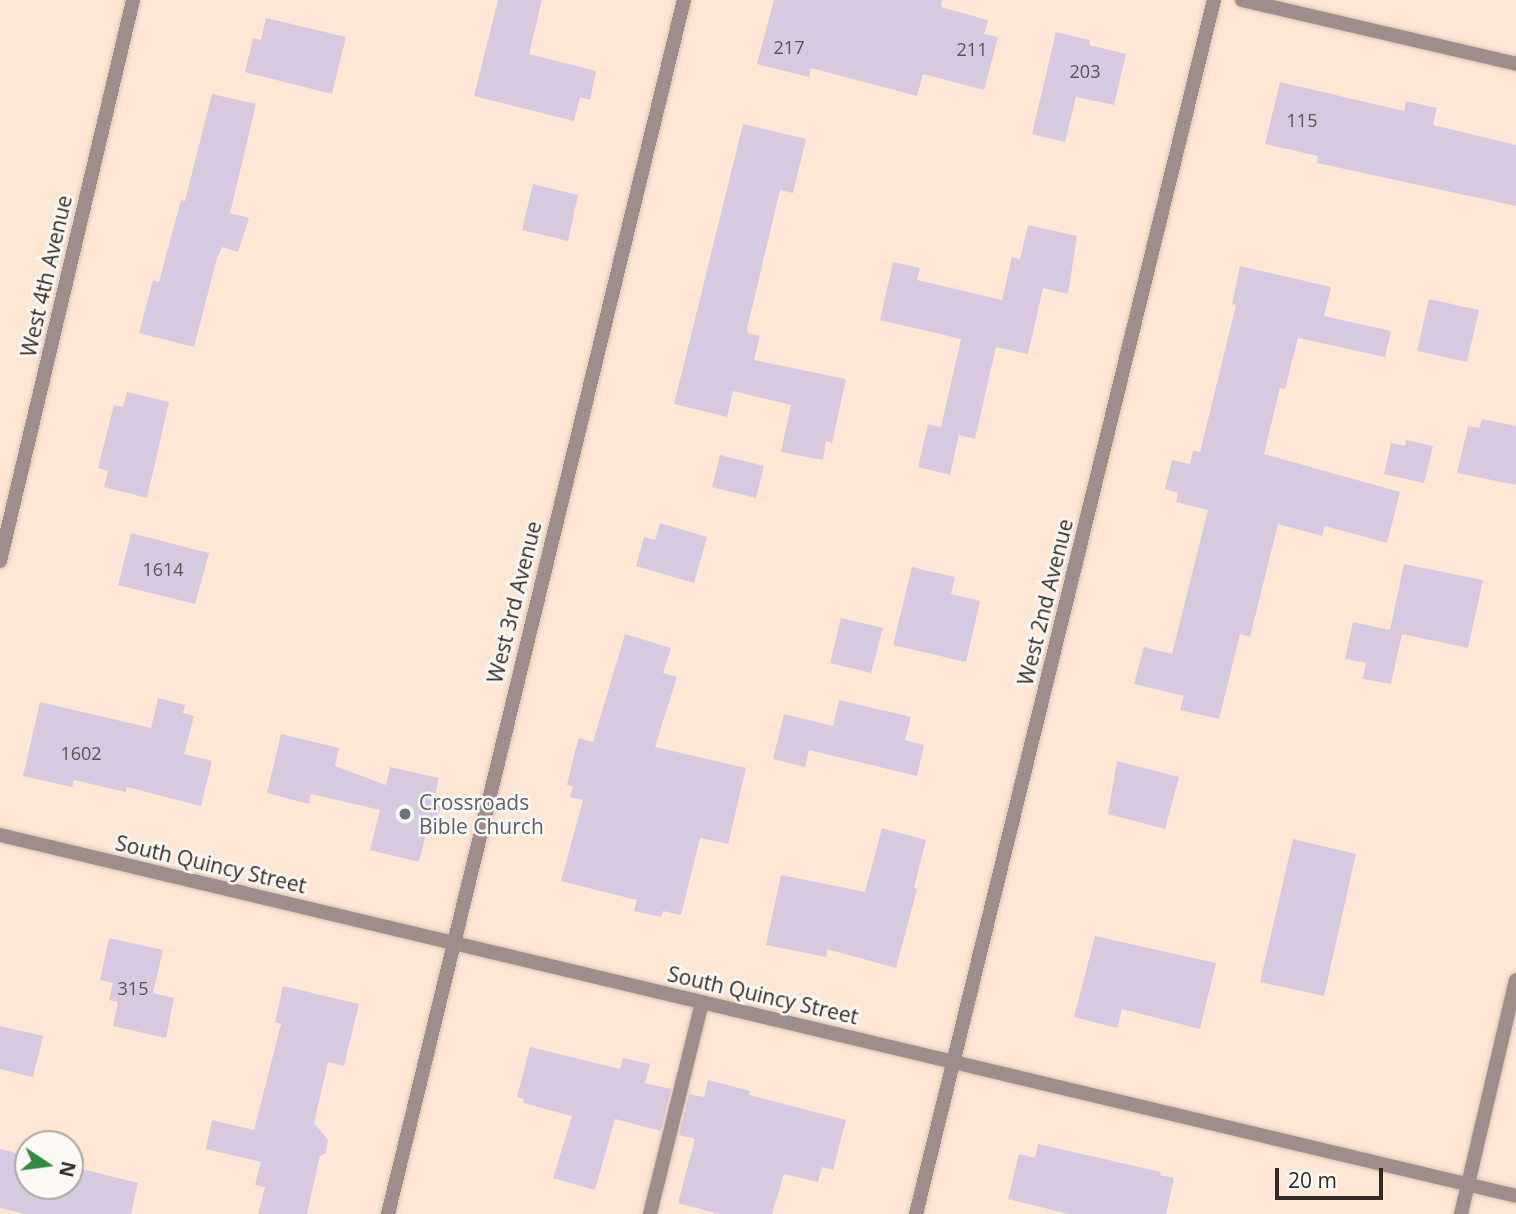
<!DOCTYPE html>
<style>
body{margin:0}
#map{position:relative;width:1516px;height:1214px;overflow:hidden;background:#fee8d5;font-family:"Open Sans",sans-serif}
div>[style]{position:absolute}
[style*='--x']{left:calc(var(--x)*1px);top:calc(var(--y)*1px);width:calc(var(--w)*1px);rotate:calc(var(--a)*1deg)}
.building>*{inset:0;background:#d7c9df}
.roads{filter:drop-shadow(0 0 2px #d9c6b5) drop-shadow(0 0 2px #d9c6b5)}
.service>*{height:14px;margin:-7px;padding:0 7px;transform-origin:7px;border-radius:7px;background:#9d8e8c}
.minor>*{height:14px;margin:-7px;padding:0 7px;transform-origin:7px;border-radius:7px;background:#9d8e8c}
.tertiary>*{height:14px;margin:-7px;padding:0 7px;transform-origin:7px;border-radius:7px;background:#9d8e8c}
.dots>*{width:19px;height:19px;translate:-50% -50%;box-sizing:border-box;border:4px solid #fdf9f5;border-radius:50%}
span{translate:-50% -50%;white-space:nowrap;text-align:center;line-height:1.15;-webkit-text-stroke:5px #fdf9f5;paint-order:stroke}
.number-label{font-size:18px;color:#5b5252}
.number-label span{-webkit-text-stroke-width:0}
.street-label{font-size:21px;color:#322a23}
.worship-label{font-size:21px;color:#5b616d}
.left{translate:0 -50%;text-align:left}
.north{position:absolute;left:14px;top:1130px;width:70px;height:70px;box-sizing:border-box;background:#fdf9f5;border:2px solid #aca6a1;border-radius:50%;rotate:103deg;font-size:19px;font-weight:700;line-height:28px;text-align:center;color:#322a23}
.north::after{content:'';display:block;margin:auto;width:24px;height:32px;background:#2d8d40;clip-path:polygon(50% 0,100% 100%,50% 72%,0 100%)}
.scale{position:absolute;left:1275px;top:1168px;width:108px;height:32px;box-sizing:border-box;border:4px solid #322a23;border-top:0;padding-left:9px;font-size:21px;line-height:24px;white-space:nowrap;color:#322a23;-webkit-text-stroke:5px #fdf9f5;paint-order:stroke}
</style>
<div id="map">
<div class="building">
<div style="clip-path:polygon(498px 0,542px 0,529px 54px,596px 71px,590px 100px,580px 97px,574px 121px,474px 96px)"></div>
<div style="clip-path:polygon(774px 0,942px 0,941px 7px,988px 20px,984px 34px,998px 37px,984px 90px,923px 74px,917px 96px,811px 68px,809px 77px,757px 64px)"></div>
<div style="clip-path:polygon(266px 18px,346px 37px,332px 94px,245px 72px,253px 38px,261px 40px)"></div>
<div style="clip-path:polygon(1056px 32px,1090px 40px,1089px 45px,1126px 54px,1114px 105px,1076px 97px,1065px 142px,1032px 134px)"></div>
<div style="clip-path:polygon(1280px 82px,1404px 111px,1406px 101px,1437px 108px,1433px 125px,1516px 145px,1516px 206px,1317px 163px,1318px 156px,1265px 144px)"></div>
<div style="clip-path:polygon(212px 94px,256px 104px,230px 213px,249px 218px,238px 252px,222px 247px,217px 258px,194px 347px,139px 333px,153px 280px,159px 282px,181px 200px,185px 201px)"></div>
<div style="clip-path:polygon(743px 124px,806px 139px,793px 193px,780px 190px,747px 329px,748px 333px,760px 336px,754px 360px,846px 379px,832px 443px,826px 441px,823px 460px,781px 452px,791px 405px,733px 391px,727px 417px,674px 404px)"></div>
<div style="clip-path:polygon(533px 184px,578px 195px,568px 241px,522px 230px)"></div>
<div style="clip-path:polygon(1028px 225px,1077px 236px,1068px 294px,1043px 288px,1028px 354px,996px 347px,975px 439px,959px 435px,950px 475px,918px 467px,928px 424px,941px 427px,961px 339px,880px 320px,893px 262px,920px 268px,917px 280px,1002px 300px,1012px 257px,1020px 259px)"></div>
<div style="clip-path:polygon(1240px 266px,1331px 287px,1324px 316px,1391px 331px,1385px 357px,1298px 338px,1285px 389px,1280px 388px,1264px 454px,1400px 492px,1387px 543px,1325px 526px,1322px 536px,1278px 524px,1250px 637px,1240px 634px,1219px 719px,1180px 710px,1184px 696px,1134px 684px,1144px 647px,1172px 654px,1208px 510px,1176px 502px,1178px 493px,1165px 489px,1172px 460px,1190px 464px,1193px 451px,1200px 452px,1236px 305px,1232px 304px)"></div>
<div style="clip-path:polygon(1429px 299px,1479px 310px,1467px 362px,1417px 351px)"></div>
<div style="clip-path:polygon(127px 392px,169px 402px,147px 498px,104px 487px,108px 471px,98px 468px,114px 405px,123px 407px)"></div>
<div style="clip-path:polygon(1482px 419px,1516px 426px,1516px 485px,1457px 473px,1468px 426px,1479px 428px)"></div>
<div style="clip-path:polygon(1406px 440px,1433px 446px,1424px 483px,1384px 474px,1391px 443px,1405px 446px)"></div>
<div style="clip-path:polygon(720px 455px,764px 466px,756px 498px,712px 487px)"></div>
<div style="clip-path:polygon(660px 523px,707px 537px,694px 583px,636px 566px,644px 537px,655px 540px)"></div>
<div style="clip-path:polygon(131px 533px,209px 553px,195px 604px,118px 585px)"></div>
<div style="clip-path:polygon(1404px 564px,1483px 580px,1468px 648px,1402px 634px,1391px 684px,1363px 679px,1366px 663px,1345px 659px,1353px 622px,1390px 630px)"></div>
<div style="clip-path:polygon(912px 567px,955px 577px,951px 594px,980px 601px,966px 662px,893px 645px)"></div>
<div style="clip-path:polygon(841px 618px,883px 628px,871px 673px,830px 663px)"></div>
<div style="clip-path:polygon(625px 634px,671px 648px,663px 673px,677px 677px,655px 747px,746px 768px,728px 844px,700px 838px,681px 915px,663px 911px,661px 917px,634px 911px,637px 900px,561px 881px,583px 800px,570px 797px,573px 787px,567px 785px,575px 751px,579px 738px,593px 742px)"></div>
<div style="clip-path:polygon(158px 698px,185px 705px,183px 713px,194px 716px,184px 754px,212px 761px,201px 806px,127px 787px,126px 792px,74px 780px,72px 787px,23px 776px,40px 702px,151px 728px)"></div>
<div style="clip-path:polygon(839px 700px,911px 717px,905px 740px,924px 745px,917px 776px,809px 750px,805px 767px,773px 759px,784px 714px,833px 726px)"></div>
<div style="clip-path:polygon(281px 734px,339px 748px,335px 766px,386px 785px,390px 767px,439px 778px,433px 803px,441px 806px,436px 823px,429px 822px,419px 862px,370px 850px,380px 810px,311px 794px,309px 804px,267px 793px)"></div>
<div style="clip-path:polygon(1117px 761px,1179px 777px,1165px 829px,1108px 814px)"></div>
<div style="clip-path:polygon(882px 828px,926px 840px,914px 888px,917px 889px,896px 968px,827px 949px,826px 957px,766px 945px,781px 875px,865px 892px)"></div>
<div style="clip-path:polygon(1293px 839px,1356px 854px,1324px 996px,1260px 982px)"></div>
<div style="clip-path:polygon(1095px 936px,1216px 963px,1200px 1029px,1122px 1009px,1117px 1028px,1074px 1017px)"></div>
<div style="clip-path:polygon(109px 938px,163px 950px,153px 993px,174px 998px,166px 1038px,113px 1026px,118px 1002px,109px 1000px,113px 983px,100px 980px)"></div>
<div style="clip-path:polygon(283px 986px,359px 1004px,344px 1066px,328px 1062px,314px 1123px,328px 1140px,326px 1153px,320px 1156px,307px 1214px,258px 1214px,265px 1187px,255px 1185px,261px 1162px,206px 1149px,212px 1120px,254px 1130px,281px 1024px,275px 1022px)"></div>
<div style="clip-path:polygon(0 1026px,43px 1036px,33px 1077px,0 1069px)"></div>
<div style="clip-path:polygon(530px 1047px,620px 1069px,623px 1058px,650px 1064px,645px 1083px,671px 1089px,661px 1131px,615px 1119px,595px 1190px,553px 1178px,572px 1116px,523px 1103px,524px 1099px,517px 1097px)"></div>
<div style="clip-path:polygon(708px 1080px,750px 1091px,749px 1095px,846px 1120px,833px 1170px,822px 1167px,818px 1182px,784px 1174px,772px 1214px,718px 1214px,678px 1203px,695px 1139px,679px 1135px,689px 1094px,704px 1097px)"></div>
<div style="clip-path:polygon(1038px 1144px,1161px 1172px,1160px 1175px,1174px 1178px,1166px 1214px,1069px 1214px,1008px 1199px,1019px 1154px,1035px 1158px)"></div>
<div style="clip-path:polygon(0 1149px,28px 1156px,28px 1186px,70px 1186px,70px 1166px,138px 1183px,131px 1214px,26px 1214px,0 1208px)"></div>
</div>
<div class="roads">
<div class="service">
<div style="--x:650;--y:1214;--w:218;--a:-76.2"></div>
</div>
<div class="minor">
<div style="--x:0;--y:835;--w:1558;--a:13.39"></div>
<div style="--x:388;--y:1214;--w:1250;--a:-76.3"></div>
<div style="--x:916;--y:1214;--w:1250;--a:-76.21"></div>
<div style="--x:1461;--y:1214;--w:240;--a:-76.8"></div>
</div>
<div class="tertiary">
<div style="--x:1242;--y:0;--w:281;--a:13.1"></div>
<div style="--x:0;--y:561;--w:577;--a:-76.66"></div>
</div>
</div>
<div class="dots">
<div style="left:405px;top:814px;background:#6b7280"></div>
</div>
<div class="number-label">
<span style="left:789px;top:47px">217</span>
<span style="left:972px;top:49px">211</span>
<span style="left:1085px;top:71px">203</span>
<span style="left:1302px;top:120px">115</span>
<span style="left:163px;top:569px">1614</span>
<span style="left:81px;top:753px">1602</span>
<span style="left:133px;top:988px">315</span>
</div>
<div class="street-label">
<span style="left:46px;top:276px;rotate:-77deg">West 4th Avenue</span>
<span style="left:514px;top:602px;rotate:-76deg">West 3rd Avenue</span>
<span style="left:1045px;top:602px;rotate:-76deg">West 2nd Avenue</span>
<span style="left:211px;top:864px;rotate:13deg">South Quincy Street</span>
<span style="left:763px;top:995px;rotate:13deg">South Quincy Street</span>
</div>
<div class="worship-label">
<span class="left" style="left:419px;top:814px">Crossroads<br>Bible Church</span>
</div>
<div class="north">N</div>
<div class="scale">20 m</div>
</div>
